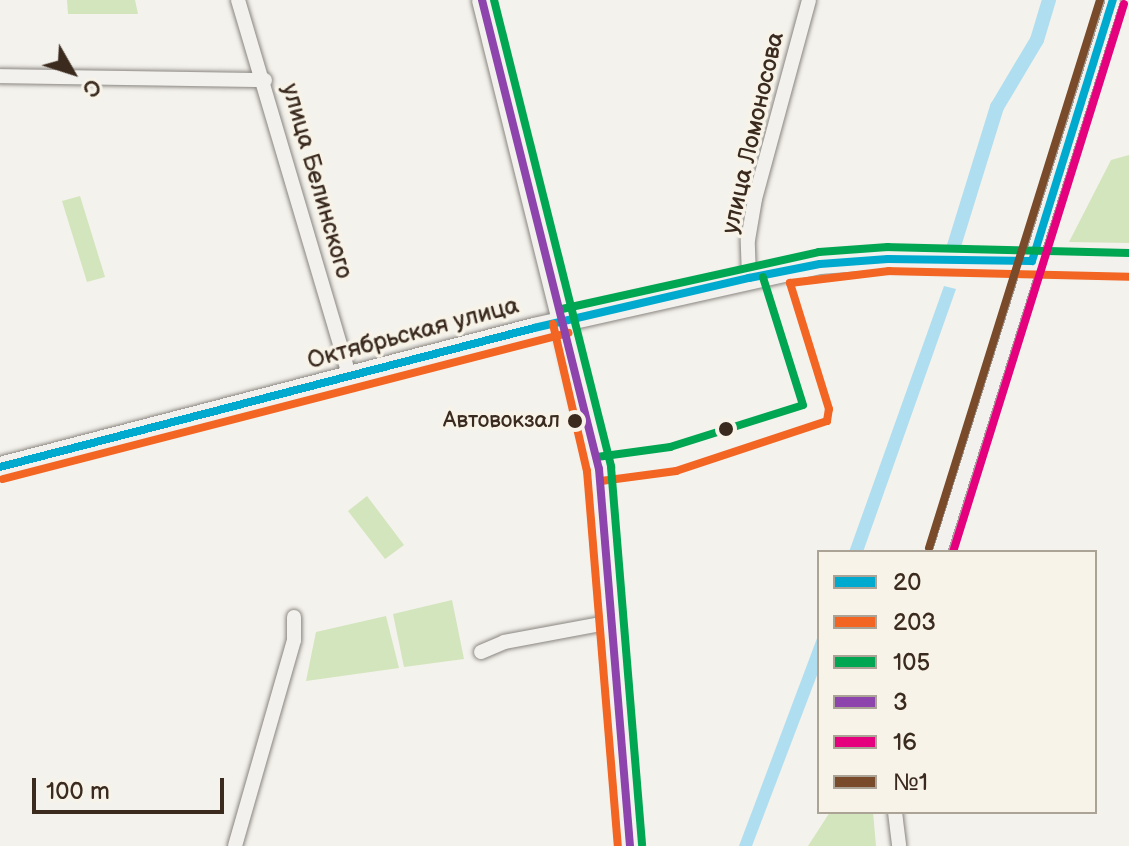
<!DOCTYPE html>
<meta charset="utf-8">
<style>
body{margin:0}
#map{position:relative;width:1129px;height:846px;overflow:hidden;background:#f4f2ec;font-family:"Balsamiq Sans",sans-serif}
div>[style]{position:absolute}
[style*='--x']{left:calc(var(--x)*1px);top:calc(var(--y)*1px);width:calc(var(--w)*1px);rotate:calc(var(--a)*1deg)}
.green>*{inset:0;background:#d2e5bc}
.water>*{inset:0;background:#aedef0}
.canal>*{height:14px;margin:-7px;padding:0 7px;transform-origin:7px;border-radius:7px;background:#aedef0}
.roads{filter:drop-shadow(0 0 2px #898580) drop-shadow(0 0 2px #898580)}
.street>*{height:14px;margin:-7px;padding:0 7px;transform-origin:7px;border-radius:7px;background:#f2f1ed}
.secondary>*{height:20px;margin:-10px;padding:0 10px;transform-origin:10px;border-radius:10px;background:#f2f1ed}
.bus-1>*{height:8px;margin:-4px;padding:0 4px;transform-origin:4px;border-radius:4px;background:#00a9ce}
.bus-2>*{height:8px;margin:-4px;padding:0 4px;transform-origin:4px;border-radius:4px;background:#f26522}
.bus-3>*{height:8px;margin:-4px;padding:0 4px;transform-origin:4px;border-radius:4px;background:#00a651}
.bus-4>*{height:8px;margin:-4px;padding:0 4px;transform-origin:4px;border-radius:4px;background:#8e44ad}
.bus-5>*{height:8px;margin:-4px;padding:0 4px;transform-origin:4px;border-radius:4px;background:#e5007d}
.bus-6>*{height:8px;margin:-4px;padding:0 4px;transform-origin:4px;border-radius:4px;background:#7a4b2a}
.dots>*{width:22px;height:22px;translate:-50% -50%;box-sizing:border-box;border:4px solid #f7f3e8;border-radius:50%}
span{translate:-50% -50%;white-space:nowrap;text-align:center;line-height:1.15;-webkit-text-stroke:7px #f7f3e8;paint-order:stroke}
.bus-label{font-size:22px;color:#3b2a1e}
.right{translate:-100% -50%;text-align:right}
.street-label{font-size:24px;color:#3b2a1e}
.legend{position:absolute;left:817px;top:550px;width:280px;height:264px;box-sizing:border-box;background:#f7f3e8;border:2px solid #aca397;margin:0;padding:10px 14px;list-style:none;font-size:24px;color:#3b2a1e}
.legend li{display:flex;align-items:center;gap:16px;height:40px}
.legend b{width:40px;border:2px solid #aca397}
.north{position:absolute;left:32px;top:32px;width:80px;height:80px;-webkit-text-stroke:6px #f7f3e8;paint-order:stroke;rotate:129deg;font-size:22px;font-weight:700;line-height:32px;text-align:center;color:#3b2a1e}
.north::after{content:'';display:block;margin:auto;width:28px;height:36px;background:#3b2a1e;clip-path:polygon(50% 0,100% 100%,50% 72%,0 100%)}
.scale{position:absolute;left:32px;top:778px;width:192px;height:36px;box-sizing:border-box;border:4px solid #3b2a1e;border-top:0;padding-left:10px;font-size:24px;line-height:28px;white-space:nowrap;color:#3b2a1e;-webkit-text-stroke:6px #f7f3e8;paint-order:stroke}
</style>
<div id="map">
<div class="green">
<div style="clip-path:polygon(67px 0,135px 0,138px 14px,68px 14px)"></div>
<div style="clip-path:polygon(1129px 155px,1129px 243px,1069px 242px,1111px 160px)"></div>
<div style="clip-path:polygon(80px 196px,105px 277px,87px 282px,62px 201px)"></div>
<div style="clip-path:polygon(367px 496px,404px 545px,385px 559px,348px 511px)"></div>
<div style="clip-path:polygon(452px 600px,464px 659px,404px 667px,393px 614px)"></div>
<div style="clip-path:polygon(386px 616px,399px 668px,306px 681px,316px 632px)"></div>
<div style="clip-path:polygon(830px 812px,873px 812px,876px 846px,808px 846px)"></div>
</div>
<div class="water">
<div style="clip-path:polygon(944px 286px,956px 289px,863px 552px,849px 552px)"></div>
<div style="clip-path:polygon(819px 633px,819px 670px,752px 846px,739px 846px)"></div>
</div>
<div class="canal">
<div style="--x:953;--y:249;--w:149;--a:-72.8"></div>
<div style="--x:997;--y:107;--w:78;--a:-59.2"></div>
<div style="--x:1037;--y:40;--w:42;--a:-73.3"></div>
</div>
<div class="roads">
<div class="street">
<div style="--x:238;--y:0;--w:393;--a:73.5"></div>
<div style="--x:0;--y:76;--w:265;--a:0.9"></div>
<div style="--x:749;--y:278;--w:38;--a:-92"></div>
<div style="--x:748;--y:240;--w:42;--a:-80.3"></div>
<div style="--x:755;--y:199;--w:206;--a:-74.8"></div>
<div style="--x:940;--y:552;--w:578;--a:-72.6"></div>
<div style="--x:481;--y:652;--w:25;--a:-23"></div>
<div style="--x:504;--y:642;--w:110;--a:-10.5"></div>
<div style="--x:895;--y:812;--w:34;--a:83"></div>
<div style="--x:235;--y:846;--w:214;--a:-74"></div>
<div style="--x:294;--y:640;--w:23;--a:-90"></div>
</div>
<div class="secondary">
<div style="--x:482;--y:0;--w:483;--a:76"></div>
<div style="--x:599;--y:469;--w:378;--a:85.3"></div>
<div style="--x:0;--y:467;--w:552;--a:-14.59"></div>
<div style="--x:534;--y:328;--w:293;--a:-12.6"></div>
<div style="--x:820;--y:264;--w:68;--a:-4.2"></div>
<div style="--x:888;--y:259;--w:241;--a:1.4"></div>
</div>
</div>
<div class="bus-1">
<div style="--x:1032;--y:261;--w:273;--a:-72.8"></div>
<div style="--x:0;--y:467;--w:552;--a:-14.59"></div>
<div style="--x:534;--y:328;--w:221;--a:-13.1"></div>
<div style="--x:749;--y:278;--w:72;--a:-11.2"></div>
<div style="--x:820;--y:264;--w:68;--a:-4.2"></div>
<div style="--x:888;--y:259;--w:144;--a:0.8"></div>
</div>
<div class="bus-2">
<div style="--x:553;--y:324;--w:151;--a:77"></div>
<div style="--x:587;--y:471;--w:376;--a:85.3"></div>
<div style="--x:3;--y:479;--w:584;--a:-14.49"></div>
<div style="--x:601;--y:481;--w:76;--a:-7.6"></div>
<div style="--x:676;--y:471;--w:159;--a:-18.3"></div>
<div style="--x:827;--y:421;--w:12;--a:-81"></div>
<div style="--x:829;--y:409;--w:132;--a:-107.2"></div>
<div style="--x:790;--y:283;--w:100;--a:-6.9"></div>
<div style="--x:889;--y:271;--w:240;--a:1.4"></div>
</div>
<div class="bus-3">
<div style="--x:494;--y:0;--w:481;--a:75.9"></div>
<div style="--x:611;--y:467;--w:379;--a:85.3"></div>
<div style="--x:562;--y:309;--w:263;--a:-12.5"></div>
<div style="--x:819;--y:252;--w:69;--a:-4.1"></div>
<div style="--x:888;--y:247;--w:241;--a:1.4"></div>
<div style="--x:597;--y:457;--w:74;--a:-7.8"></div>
<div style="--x:670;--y:447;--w:139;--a:-17.5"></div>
<div style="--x:803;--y:405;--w:134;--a:-107.4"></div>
</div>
<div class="bus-4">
<div style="--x:482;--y:0;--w:483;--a:76"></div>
<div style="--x:599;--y:469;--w:378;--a:85.3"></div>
</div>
<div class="bus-5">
<div style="--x:953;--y:552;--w:574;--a:-72.67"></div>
</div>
<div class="bus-6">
<div style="--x:929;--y:548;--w:574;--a:-72.67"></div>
</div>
<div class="dots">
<div style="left:575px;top:421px;background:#3b2a1e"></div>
<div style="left:726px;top:429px;background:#3b2a1e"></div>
</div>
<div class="bus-label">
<span class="right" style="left:560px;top:421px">Автовокзал</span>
</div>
<div class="street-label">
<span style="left:753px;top:133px;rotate:-77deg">улица Ломоносова</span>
<span style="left:317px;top:181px;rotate:74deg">улица Белинского</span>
<span style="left:413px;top:333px;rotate:-15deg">Октябрьская улица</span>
</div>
<ul class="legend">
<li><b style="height:10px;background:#00a9ce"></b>20</li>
<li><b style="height:10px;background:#f26522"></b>203</li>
<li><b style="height:10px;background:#00a651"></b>105</li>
<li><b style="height:10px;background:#8e44ad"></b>3</li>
<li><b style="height:10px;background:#e5007d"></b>16</li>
<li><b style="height:10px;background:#7a4b2a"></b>№1</li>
</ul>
<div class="north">С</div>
<div class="scale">100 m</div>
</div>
